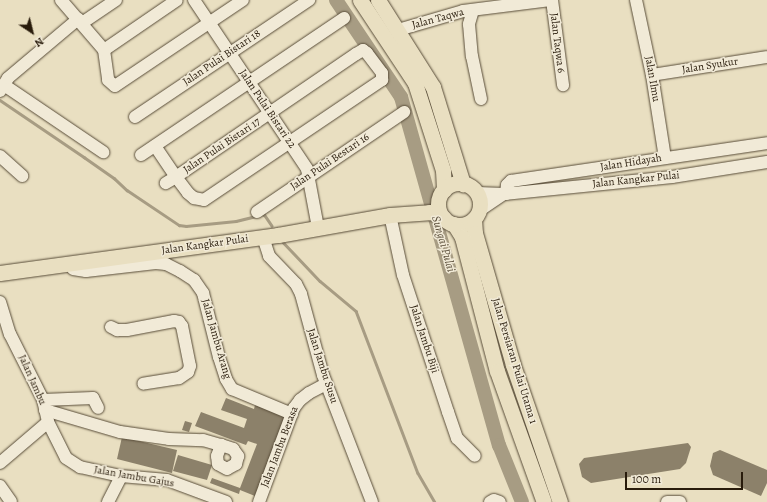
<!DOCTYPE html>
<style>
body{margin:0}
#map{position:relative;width:767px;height:502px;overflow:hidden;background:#e9dfc1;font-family:Alegreya,serif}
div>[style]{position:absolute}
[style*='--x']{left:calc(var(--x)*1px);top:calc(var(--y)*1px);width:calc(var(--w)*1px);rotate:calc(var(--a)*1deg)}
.stream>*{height:2.5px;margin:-1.25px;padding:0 1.25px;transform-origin:1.25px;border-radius:1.25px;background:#a79c83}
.river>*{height:14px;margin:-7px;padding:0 7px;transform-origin:7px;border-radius:7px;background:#a79c83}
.building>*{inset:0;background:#8c816a}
.roads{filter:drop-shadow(0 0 1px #584c38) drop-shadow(0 0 1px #584c38)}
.minor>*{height:12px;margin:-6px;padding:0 6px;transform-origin:6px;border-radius:6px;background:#f1ead7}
.major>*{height:15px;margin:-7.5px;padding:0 7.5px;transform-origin:7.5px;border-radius:7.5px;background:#e9dfc1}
.major>.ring{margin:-7.5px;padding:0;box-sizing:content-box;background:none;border:15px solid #e9dfc1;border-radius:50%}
span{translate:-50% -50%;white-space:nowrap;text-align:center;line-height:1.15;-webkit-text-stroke:3px #f1ead7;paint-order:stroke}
.street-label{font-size:11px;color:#281b0b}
.water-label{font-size:12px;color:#5b4f3b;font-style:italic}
.north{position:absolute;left:12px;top:12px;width:40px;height:40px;-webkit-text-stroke:3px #f1ead7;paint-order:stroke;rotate:145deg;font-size:11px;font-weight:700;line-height:16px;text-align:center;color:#281b0b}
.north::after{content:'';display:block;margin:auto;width:14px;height:18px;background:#281b0b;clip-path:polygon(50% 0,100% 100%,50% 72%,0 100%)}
.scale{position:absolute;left:625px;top:472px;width:118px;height:18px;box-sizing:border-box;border:2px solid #281b0b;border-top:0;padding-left:5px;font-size:12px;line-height:14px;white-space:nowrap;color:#281b0b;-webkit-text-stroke:3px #f1ead7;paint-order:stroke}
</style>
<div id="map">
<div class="stream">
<div style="--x:0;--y:100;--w:102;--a:34.2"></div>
<div style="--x:84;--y:157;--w:37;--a:35"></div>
<div style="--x:114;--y:178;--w:18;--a:43"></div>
<div style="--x:127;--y:190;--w:63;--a:33.9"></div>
<div style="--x:179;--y:225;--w:7;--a:8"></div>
<div style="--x:186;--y:226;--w:50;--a:-5.7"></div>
<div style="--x:236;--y:221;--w:21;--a:-14"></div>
<div style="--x:263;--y:215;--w:1;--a:-45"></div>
<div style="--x:264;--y:214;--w:14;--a:56"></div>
<div style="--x:282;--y:241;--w:55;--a:46.5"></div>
<div style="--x:320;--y:281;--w:47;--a:39.8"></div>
<div style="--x:356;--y:311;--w:173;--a:69.1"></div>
<div style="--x:418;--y:473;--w:34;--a:60"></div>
</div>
<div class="river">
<div style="--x:336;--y:0;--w:117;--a:56.2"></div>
<div style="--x:401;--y:97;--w:362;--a:74.3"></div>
<div style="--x:499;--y:445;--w:61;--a:68"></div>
</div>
<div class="building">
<div style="clip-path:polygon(226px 398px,254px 409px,255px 405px,290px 418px,276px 439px,255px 496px,240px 490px,239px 494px,210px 483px,212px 478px,240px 488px,257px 444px,248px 441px,246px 445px,195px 426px,201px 412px,244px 428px,247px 419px,221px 410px)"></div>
<div style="clip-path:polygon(185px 421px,192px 423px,189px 432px,182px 430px)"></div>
<div style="clip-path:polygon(122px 437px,177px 450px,172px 473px,117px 459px)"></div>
<div style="clip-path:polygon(688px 443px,691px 447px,686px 463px,680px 469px,591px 483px,582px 477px,579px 464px,584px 458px)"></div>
<div style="clip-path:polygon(720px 450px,767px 470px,767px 483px,761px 496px,713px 475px,710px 466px,713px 453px)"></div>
<div style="clip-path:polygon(178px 455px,212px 465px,207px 480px,173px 471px)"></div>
</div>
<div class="roads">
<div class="minor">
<div style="--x:61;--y:0;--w:66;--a:49.3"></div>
<div style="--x:104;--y:50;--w:30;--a:82"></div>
<div style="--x:108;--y:80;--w:9;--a:41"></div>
<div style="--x:115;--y:86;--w:154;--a:-33.9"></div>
<div style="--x:194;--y:0;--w:203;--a:56.2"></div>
<div style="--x:307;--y:169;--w:60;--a:79.4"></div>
<div style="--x:552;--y:0;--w:86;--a:82.6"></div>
<div style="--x:636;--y:0;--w:77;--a:78"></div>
<div style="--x:652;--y:75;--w:84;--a:81.1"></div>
<div style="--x:473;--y:10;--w:15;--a:106"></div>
<div style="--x:469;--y:24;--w:32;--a:85"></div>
<div style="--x:472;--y:56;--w:44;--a:78.2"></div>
<div style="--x:82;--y:23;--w:41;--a:-34.1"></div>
<div style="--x:398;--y:30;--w:68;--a:-16.3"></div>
<div style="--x:463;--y:11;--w:88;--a:-7.2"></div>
<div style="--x:104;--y:50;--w:88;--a:-34.4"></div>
<div style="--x:652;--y:75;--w:116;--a:-8.9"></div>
<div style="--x:4;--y:85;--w:120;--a:34.1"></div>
<div style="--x:0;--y:91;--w:15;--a:-58"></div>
<div style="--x:8;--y:78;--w:92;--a:-40.1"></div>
<div style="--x:135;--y:117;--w:210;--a:-33.9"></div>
<div style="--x:155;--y:146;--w:37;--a:56"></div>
<div style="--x:176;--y:177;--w:20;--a:53"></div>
<div style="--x:188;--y:193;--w:8;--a:40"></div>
<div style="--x:194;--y:198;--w:10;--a:11"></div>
<div style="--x:204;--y:200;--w:215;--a:-34"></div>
<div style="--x:382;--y:80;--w:7;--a:-90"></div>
<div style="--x:382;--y:73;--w:25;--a:-127"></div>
<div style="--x:367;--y:53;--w:5;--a:-143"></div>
<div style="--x:363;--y:50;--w:8;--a:150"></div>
<div style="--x:356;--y:54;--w:218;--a:145.7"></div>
<div style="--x:176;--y:177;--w:12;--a:149"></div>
<div style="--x:141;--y:155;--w:245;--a:-34"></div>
<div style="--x:0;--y:156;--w:30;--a:42"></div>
<div style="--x:477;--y:193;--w:27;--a:2"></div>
<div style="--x:504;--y:194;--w:169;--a:-5.8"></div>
<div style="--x:672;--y:177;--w:96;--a:-9"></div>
<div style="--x:506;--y:194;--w:9;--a:-84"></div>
<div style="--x:507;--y:185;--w:6;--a:-45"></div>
<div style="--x:511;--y:181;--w:259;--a:-8.4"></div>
<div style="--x:480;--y:210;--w:29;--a:-34"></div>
<div style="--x:257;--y:212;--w:178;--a:-34.2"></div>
<div style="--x:390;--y:215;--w:61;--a:77.8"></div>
<div style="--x:403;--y:275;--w:144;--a:71.8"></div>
<div style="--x:448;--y:412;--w:28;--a:71"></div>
<div style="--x:457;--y:438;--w:25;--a:45"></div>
<div style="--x:263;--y:237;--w:20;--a:72"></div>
<div style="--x:269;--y:256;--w:39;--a:46"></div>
<div style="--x:296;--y:284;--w:11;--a:63"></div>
<div style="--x:301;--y:294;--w:84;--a:74.8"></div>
<div style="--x:323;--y:375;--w:136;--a:68.9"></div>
<div style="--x:73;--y:269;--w:13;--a:9"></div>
<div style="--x:86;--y:271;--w:70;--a:-6.5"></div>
<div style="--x:156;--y:263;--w:10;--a:6"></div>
<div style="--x:166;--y:264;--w:16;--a:27"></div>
<div style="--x:180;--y:271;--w:17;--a:33"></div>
<div style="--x:194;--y:280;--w:16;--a:55"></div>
<div style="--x:203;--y:293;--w:66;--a:76"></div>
<div style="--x:219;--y:357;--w:23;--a:72"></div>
<div style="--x:226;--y:379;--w:12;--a:59"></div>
<div style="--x:232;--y:389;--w:65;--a:22.6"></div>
<div style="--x:0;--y:302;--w:34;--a:73"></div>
<div style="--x:10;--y:334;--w:74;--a:63.4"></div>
<div style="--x:43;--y:400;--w:23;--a:77"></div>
<div style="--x:48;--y:422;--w:40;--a:63.4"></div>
<div style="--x:66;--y:458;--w:17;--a:33"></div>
<div style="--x:80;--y:467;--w:42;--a:12.4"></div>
<div style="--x:121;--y:476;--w:46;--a:5"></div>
<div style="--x:167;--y:480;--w:63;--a:20.4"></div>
<div style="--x:111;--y:327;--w:7;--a:27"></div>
<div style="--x:117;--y:330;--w:10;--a:0"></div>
<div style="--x:127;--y:330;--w:48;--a:-10.8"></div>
<div style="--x:174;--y:321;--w:5;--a:11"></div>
<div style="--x:179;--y:322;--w:5;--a:53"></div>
<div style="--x:182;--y:326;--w:41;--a:78.7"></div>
<div style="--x:190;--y:366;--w:6;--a:108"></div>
<div style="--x:188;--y:372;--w:11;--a:146"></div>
<div style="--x:179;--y:378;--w:36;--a:171"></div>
<div style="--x:43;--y:400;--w:50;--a:-2.3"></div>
<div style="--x:93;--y:398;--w:11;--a:63"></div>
<div style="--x:45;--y:410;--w:78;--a:16.3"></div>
<div style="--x:120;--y:432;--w:49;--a:8.1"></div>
<div style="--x:169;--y:439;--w:34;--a:2"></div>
<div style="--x:203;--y:440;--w:19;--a:16"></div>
<div style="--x:221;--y:445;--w:13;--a:18"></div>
<div style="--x:233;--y:449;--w:9;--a:54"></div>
<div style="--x:238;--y:456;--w:8;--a:104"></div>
<div style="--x:236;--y:464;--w:10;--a:151"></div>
<div style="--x:227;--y:469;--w:10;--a:-151"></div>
<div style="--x:218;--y:464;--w:8;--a:-97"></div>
<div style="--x:217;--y:456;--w:12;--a:-70"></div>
<div style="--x:0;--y:463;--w:63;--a:-40.5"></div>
<div style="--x:0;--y:486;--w:19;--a:55"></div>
<div style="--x:108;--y:502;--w:29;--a:-63"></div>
<div style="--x:259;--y:502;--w:100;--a:-69.6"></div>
<div style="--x:294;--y:408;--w:10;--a:-53"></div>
<div style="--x:300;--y:400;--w:11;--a:-38"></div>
<div style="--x:309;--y:393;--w:19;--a:-28"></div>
<div style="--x:490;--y:502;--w:4;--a:-27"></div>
<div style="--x:494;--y:500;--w:6;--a:18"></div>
<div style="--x:667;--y:502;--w:13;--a:0"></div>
</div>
<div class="major">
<div style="--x:360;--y:0;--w:100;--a:56.5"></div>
<div style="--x:415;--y:83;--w:91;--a:72.2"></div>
<div style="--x:443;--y:170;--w:20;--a:87"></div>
<div style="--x:378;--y:0;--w:103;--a:57.7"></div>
<div style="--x:433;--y:87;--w:102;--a:72.8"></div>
<div class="ring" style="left:438px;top:183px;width:27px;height:27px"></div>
<div style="--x:474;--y:219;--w:14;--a:86"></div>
<div style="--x:475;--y:233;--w:137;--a:73.9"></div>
<div style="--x:513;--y:365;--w:145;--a:71.1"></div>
<div style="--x:454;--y:224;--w:15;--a:58"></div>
<div style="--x:462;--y:237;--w:138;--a:75.4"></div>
<div style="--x:497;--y:371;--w:139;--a:70.3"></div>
<div style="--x:0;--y:273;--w:281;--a:-7.8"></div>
<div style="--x:278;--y:235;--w:114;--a:-10.1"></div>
<div style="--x:390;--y:215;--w:39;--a:-4"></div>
<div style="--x:429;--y:212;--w:7;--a:8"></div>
<div style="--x:436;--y:213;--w:9;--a:32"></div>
</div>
</div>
<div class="street-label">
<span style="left:438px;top:19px;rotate:-15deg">Jalan Taqwa</span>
<span style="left:557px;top:43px;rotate:83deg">Jalan Taqwa 6</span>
<span style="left:222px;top:58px;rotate:-34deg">Jalan Pulai Bistari 18</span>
<span style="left:710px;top:66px;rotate:-9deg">Jalan Syukur</span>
<span style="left:652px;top:79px;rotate:80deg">Jalan Ilmu</span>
<span style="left:267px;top:109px;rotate:56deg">Jalan Pulai Bistari 22</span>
<span style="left:222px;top:146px;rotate:-34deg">Jalan Pulai Bistari 17</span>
<span style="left:330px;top:162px;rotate:-34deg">Jalan Pulai Bestari 16</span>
<span style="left:631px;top:163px;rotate:-9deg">Jalan Hidayah</span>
<span style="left:636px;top:180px;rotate:-6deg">Jalan Kangkar Pulai</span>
<span style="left:205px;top:245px;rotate:-8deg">Jalan Kangkar Pulai</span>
<span style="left:216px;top:339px;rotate:74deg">Jalan Jambu Arang</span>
<span style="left:424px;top:339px;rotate:72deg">Jalan Jambu Biji</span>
<span style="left:514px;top:361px;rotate:73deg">Jalan Persiaran Pulai Utama 1</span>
<span style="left:322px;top:366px;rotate:72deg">Jalan Jambu Susu</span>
<span style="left:32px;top:380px;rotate:66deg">Jalan Jambu</span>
<span style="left:280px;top:447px;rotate:-69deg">Jalan Jambu Berasa</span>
<span style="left:134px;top:477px;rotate:10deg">Jalan Jambu Gajus</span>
</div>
<div class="water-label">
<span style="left:443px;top:244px;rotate:74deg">Sungai Pulai</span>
</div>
<div class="north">N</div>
<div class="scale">100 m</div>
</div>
